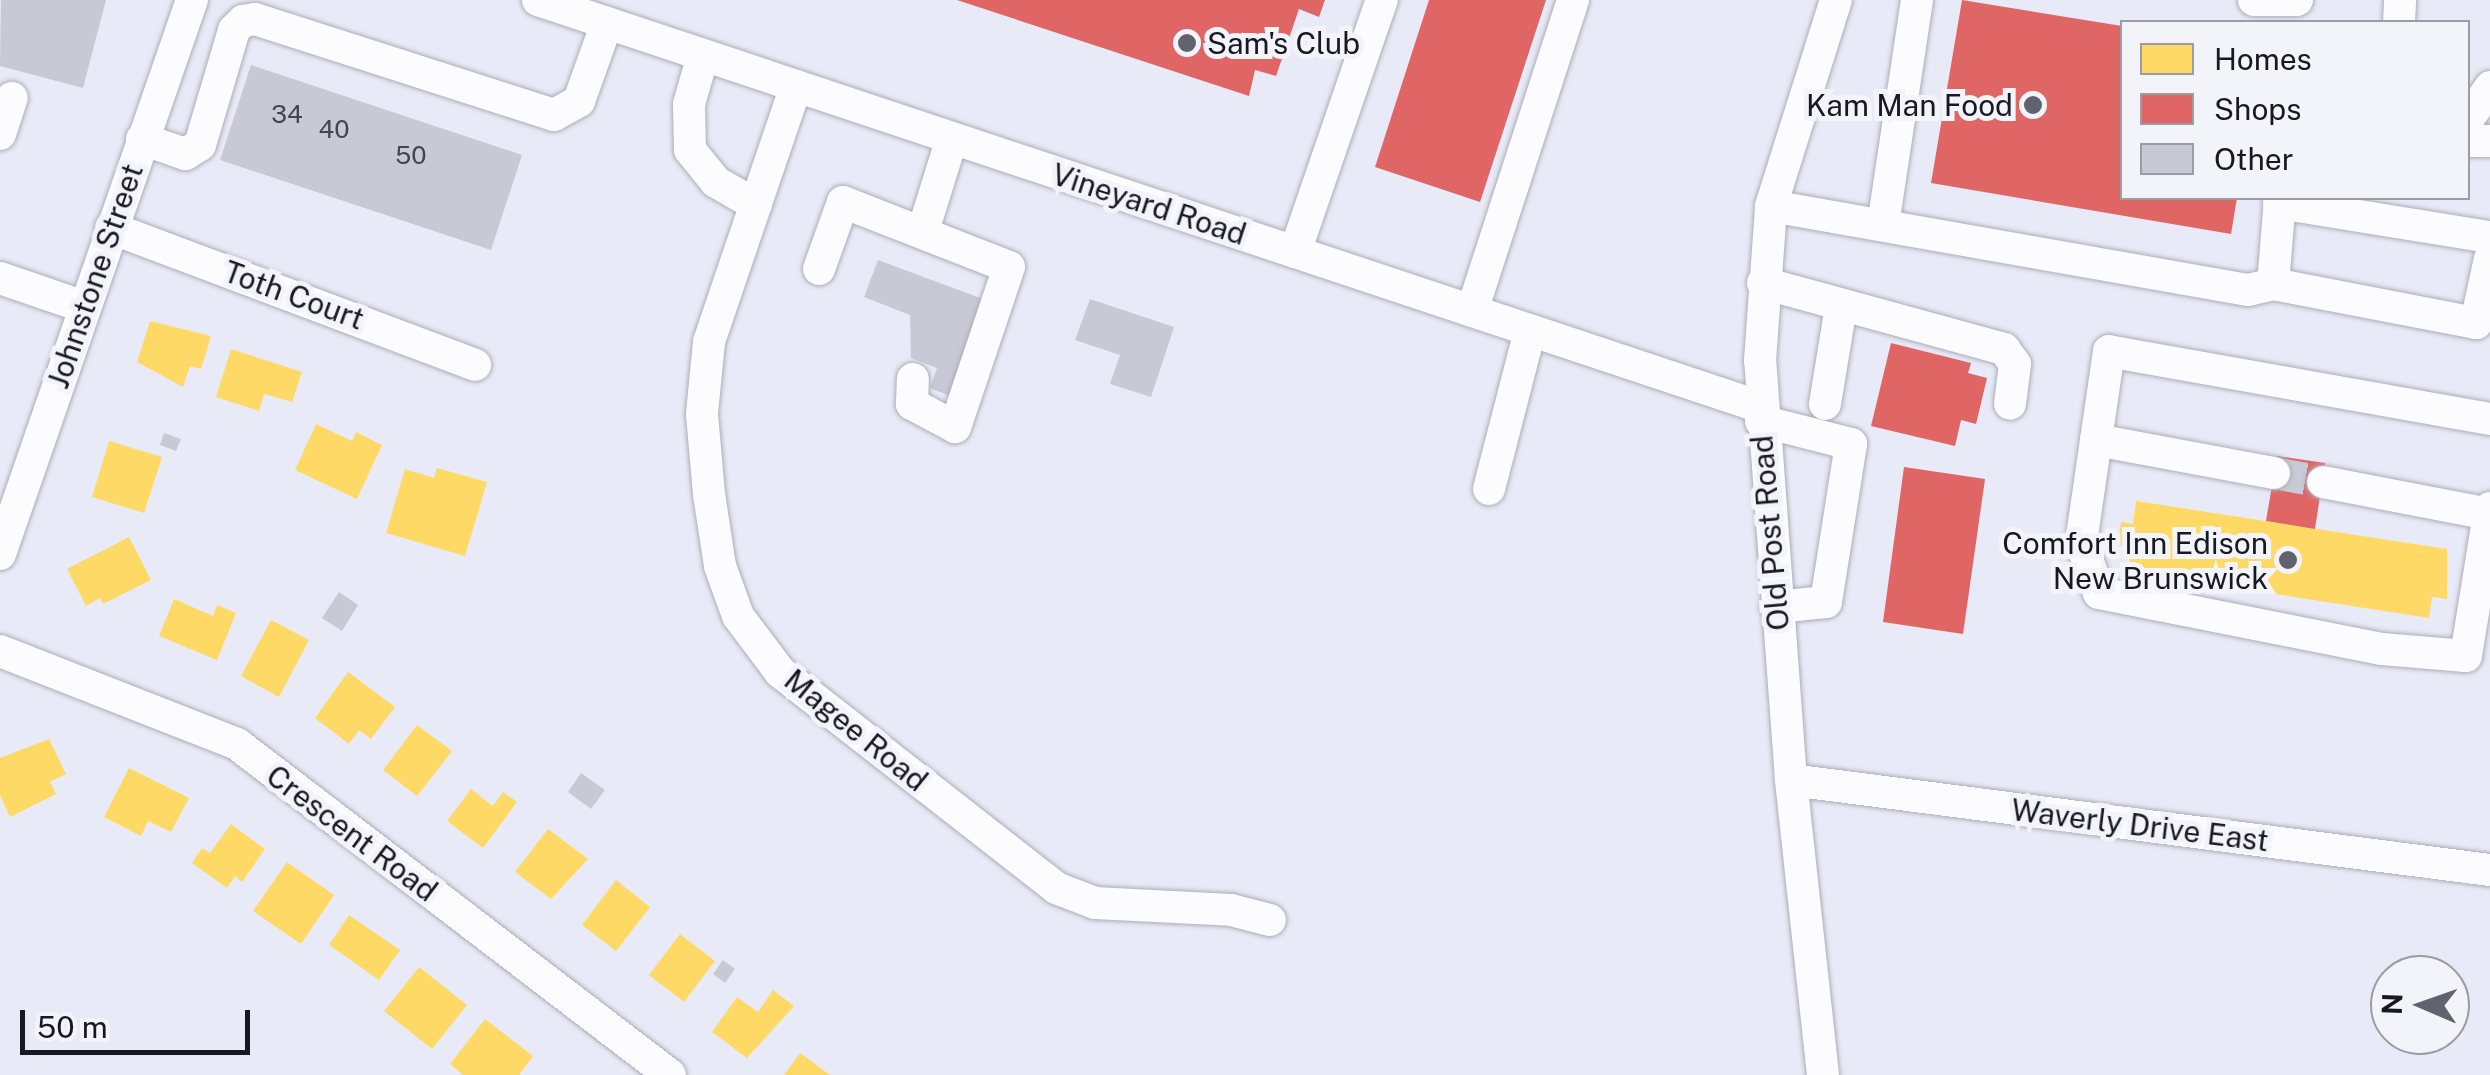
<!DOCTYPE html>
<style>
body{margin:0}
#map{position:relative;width:2490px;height:1075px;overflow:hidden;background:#e8eaf7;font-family:"Public Sans",sans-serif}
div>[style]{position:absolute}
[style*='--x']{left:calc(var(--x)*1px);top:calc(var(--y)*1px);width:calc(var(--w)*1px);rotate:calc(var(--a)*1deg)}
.homes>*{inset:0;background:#ffd966}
.shops>*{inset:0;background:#e06666}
.building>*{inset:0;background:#c8c9d5}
.minor-tunnel>*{height:32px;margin-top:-16px;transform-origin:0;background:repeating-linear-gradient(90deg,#c9cad7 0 32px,transparent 0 48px)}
.roads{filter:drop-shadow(0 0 2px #acadb8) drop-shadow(0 0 2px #acadb8)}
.minor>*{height:32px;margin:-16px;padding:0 16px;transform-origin:16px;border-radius:16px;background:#fcfcfe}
.dots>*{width:28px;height:28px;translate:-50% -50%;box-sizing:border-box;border:5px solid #f3f4fa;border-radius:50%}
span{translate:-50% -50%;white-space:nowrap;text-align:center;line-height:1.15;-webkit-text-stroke:10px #f3f4fa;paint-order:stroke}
.number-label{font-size:25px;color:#43444f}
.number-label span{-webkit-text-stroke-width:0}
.poi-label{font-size:30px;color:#171822}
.left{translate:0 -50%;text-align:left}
.right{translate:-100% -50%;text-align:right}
.street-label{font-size:30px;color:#171822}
.legend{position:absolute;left:2120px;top:20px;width:350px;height:180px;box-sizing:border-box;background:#f3f4fa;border:2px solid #9b9ca4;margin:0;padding:12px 18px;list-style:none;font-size:30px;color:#171822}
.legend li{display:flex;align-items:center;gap:20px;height:50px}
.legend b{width:50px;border:2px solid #9b9ca4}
.north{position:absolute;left:2370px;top:955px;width:100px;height:100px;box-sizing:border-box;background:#f3f4fa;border:2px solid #9b9ca4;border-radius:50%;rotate:272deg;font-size:28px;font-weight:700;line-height:40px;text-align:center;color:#171822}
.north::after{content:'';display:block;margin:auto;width:35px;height:45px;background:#60626d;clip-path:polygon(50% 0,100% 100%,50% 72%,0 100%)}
.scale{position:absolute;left:20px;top:1010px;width:230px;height:45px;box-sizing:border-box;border:5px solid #171822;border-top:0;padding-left:12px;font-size:30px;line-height:35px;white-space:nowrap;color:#171822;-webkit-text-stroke:8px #f3f4fa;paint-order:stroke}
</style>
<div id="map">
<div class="homes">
<div style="clip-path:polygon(150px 321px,211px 336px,201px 369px,190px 366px,183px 387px,137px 362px)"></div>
<div style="clip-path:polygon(231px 349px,302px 372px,292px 402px,264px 394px,259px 411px,216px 397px)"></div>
<div style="clip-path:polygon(316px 424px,352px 441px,356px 432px,382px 445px,357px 499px,295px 470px)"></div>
<div style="clip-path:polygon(109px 441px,162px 457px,144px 513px,92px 497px)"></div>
<div style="clip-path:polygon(437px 468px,487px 482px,465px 556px,386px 533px,405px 469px,434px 478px)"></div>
<div style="clip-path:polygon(2136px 501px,2447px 549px,2447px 599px,2432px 597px,2429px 618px,2128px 571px,2132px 547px,2118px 545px,2121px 522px,2133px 524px)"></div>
<div style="clip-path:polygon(129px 537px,151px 580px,103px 604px,100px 598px,86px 606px,67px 569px)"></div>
<div style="clip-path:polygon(174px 599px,213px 616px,217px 605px,236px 613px,217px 660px,159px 636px)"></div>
<div style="clip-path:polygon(271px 620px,309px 640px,279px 697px,241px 676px)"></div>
<div style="clip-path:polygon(348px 672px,395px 707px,371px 739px,359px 730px,349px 744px,315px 718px)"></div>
<div style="clip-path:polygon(417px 725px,452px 751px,417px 796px,383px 770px)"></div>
<div style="clip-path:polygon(49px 739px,66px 774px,50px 782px,56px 794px,10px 817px,0 795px,0 758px)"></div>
<div style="clip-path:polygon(129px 768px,189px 798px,171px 832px,148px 821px,141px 836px,104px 817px)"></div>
<div style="clip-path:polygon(471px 789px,493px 806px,503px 792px,517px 802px,483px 848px,447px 821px)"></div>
<div style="clip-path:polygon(231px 824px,265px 849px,242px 882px,235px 876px,227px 888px,192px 863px,202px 848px,210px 853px)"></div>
<div style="clip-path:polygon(548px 829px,588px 859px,551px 899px,515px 872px)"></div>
<div style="clip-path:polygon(287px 862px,334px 895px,301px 944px,253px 911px)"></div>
<div style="clip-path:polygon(616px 880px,650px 907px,616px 951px,582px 925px)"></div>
<div style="clip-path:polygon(349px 915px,400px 950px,379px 980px,329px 945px)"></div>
<div style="clip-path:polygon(680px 934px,715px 961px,684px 1002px,649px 975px)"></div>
<div style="clip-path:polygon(419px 967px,467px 1005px,432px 1049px,384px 1011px)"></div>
<div style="clip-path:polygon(773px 990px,794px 1006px,747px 1058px,712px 1032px,737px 997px,758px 1012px)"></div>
<div style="clip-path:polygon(485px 1019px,533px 1056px,519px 1075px,463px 1075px,450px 1064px)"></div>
<div style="clip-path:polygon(800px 1053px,830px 1075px,784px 1075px)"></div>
</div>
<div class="shops">
<div style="clip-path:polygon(957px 0,1325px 0,1319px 17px,1299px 9px,1276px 76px,1255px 70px,1249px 96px)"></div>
<div style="clip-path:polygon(1429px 0,1546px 0,1480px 202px,1375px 167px)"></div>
<div style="clip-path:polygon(1962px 0,2122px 26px,2122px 198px,2237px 198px,2231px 234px,1931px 183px)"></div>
<div style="clip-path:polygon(1891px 343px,1971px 363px,1968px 373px,1987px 378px,1976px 424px,1961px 420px,1955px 446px,1871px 426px)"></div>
<div style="clip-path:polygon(2277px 456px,2325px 463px,2315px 529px,2266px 521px)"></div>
<div style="clip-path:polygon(1904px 467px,1985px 479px,1963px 634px,1883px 622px)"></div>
</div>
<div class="building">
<div style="clip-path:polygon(1px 0,106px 0,83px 88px,0 66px)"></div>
<div style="clip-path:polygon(251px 65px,522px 155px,491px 250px,220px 160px)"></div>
<div style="clip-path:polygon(878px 260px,991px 302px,955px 398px,930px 388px,937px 368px,911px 358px,910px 315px,864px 297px)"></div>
<div style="clip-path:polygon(1090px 299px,1174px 327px,1151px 397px,1110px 384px,1120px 355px,1075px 340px)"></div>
<div style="clip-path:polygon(164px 433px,181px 439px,176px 451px,160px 445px)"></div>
<div style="clip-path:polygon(339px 592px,358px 605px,342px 631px,322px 618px)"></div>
<div style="clip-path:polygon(581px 773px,605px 790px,591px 809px,568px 792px)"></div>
<div style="clip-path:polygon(723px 960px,735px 969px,725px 983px,713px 974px)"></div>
</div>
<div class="minor-tunnel">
<div style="--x:2274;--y:473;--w:50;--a:10.4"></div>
</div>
<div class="roads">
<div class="minor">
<div style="--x:538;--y:0;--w:1289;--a:18.41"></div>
<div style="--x:2254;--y:0;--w:43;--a:0"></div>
<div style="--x:2399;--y:22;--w:22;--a:-87"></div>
<div style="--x:703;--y:55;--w:51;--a:105.9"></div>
<div style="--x:689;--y:104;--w:46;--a:88.8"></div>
<div style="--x:690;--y:150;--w:41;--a:50.9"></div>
<div style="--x:716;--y:182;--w:46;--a:29.9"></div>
<div style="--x:796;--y:86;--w:270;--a:108.8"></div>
<div style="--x:709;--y:342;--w:72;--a:95.6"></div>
<div style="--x:702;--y:414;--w:80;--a:85"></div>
<div style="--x:709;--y:494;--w:73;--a:81.3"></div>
<div style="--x:720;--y:566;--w:53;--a:70.2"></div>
<div style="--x:738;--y:616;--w:70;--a:53.1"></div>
<div style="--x:780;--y:672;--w:350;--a:38"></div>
<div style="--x:1056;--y:888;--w:42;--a:21"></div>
<div style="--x:1095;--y:903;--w:136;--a:2.9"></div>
<div style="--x:1231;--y:910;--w:40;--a:14.4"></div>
<div style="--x:2468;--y:119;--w:39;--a:-55"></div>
<div style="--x:0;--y:134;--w:38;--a:-72"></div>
<div style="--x:142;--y:139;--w:46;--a:19.2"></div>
<div style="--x:185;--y:154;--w:17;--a:-31"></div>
<div style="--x:200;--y:145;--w:120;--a:-73.5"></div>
<div style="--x:234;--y:30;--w:13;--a:-45"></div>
<div style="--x:243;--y:21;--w:12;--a:-9"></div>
<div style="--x:255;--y:19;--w:314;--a:17.8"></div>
<div style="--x:554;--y:115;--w:29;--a:-29"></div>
<div style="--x:579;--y:101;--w:83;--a:-70.3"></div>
<div style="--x:2468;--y:141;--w:22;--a:0"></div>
<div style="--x:2279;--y:203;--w:214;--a:9.2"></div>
<div style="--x:1771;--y:206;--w:484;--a:10"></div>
<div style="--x:2248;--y:290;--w:26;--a:-13"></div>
<div style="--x:2273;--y:284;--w:207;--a:10.9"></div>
<div style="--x:2476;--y:323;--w:66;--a:-77.8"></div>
<div style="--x:1883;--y:225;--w:228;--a:-81.4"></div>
<div style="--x:111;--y:228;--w:389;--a:20.6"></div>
<div style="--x:923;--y:231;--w:97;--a:-72.7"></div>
<div style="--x:1295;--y:252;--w:267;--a:-71"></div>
<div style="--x:819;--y:269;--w:71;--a:-70.3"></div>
<div style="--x:843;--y:202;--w:178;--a:21.4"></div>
<div style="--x:1009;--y:267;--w:169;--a:108.6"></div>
<div style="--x:955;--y:427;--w:49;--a:-151.9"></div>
<div style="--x:912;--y:404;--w:25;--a:-88"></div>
<div style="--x:0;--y:278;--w:89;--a:19"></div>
<div style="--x:1763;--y:283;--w:250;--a:15.3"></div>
<div style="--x:2004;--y:349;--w:19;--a:54"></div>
<div style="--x:2015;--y:364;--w:40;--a:97.1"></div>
<div style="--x:2273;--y:284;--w:86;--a:-85.3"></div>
<div style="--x:1472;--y:311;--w:327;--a:-72"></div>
<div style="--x:1825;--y:404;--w:99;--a:-80.7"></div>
<div style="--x:2490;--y:419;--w:387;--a:-169.9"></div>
<div style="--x:2109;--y:351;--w:193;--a:98.3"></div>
<div style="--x:2081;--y:542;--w:54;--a:70.6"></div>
<div style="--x:2099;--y:593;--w:288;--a:11.2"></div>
<div style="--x:2382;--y:649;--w:84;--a:4.8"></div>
<div style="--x:2466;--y:656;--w:150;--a:-80.8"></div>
<div style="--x:1761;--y:421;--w:93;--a:14.3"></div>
<div style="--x:1851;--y:444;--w:160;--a:99"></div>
<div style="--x:1826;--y:602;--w:50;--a:174.3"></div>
<div style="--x:2096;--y:440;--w:181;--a:10.5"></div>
<div style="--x:2323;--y:482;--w:169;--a:10.9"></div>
<div style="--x:1489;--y:489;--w:163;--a:-75.5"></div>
<div style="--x:0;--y:554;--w:586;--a:-70.89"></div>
<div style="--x:0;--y:651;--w:255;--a:21.4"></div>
<div style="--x:237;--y:744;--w:545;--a:37.4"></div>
<div style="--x:1791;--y:780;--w:705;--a:7.34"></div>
<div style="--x:1823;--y:1075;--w:297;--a:-96.2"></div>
<div style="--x:1791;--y:780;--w:420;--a:-94.2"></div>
<div style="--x:1760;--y:361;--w:155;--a:-85.9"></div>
<div style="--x:1771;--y:206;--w:216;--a:-72.5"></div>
</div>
</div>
<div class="dots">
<div style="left:1187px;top:43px;background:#60626d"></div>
<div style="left:2033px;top:105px;background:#60626d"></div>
<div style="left:2288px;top:560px;background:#60626d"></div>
</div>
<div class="number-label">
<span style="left:287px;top:114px">34</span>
<span style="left:334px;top:129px">40</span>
<span style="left:411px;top:155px">50</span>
</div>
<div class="poi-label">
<span class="left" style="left:1207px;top:43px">Sam's Club</span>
<span class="right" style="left:2013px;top:105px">Kam Man Food</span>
<span class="right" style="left:2268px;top:560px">Comfort Inn Edison<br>New Brunswick</span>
</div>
<div class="street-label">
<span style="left:1149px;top:204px;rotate:18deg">Vineyard Road</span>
<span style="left:95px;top:276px;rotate:-71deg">Johnstone Street</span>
<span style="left:294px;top:295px;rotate:20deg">Toth Court</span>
<span style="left:1770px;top:533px;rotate:-95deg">Old Post Road</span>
<span style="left:856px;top:730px;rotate:39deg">Magee Road</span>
<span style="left:2140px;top:825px;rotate:7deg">Waverly Drive East</span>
<span style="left:352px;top:833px;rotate:37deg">Crescent Road</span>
</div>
<ul class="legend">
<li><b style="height:28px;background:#ffd966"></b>Homes</li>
<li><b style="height:28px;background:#e06666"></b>Shops</li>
<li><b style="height:28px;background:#c8c9d5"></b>Other</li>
</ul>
<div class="north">N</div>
<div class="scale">50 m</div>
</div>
